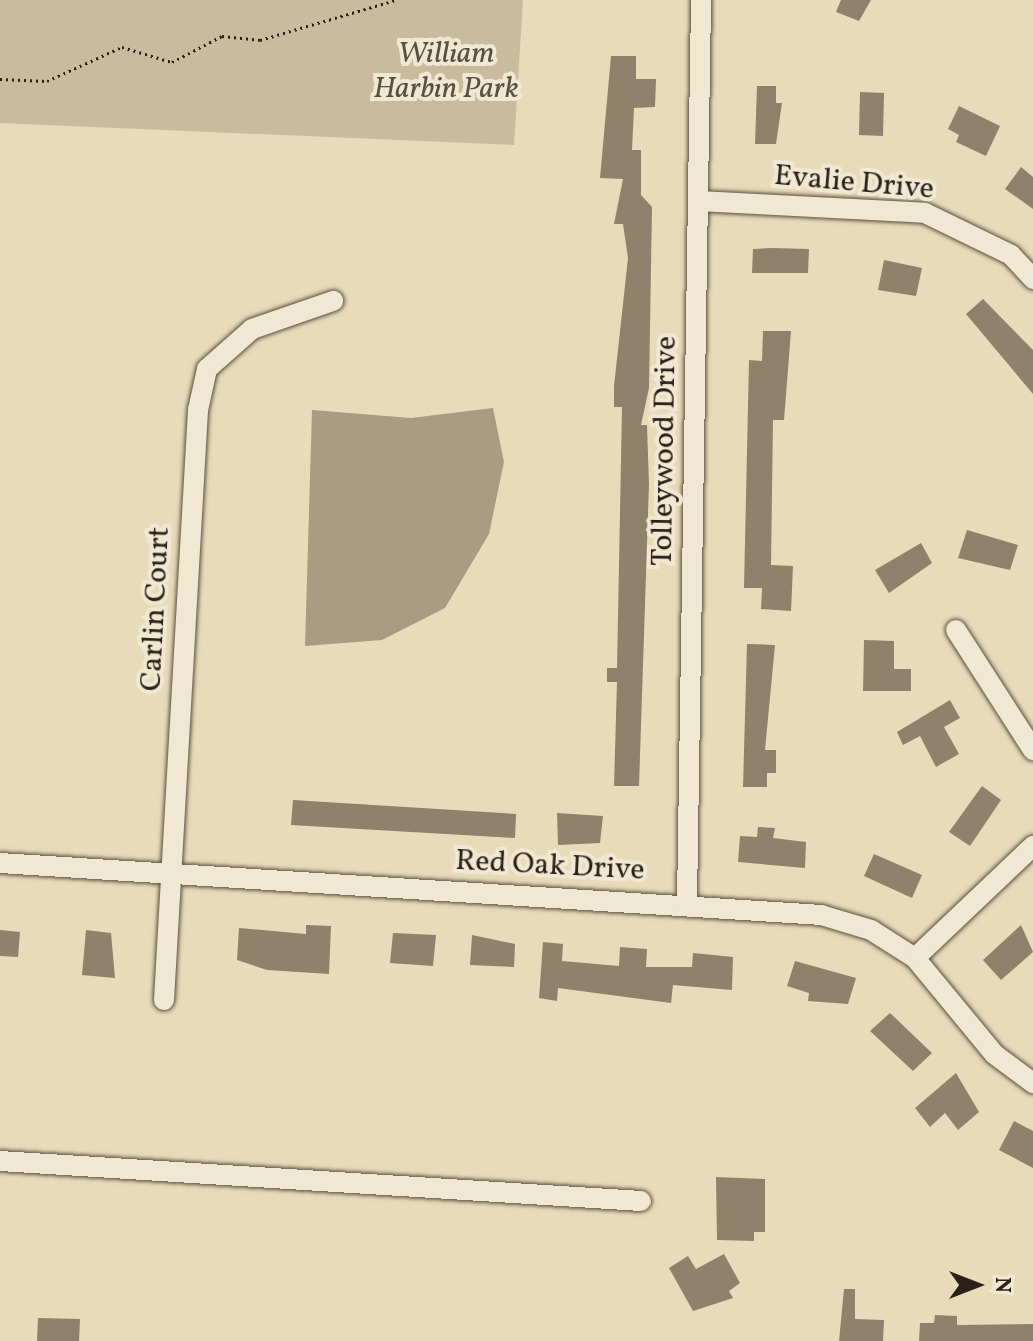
<!DOCTYPE html>
<style>
body{margin:0}
#map{position:relative;width:1033px;height:1341px;overflow:hidden;background:#e8dbb9;font-family:Vollkorn,serif}
div>[style]{position:absolute}
[style*='--x']{left:calc(var(--x)*1px);top:calc(var(--y)*1px);width:calc(var(--w)*1px);rotate:calc(var(--a)*1deg)}
.green>*{inset:0;background:#c8bb9e}
.water>*{inset:0;background:#a89c82}
.building>*{inset:0;background:#8d826c}
.path>*{height:3px;margin-top:-1.5px;transform-origin:0;background:repeating-linear-gradient(90deg,#2b2118 0 2px,transparent 0 6px)}
.roads{filter:drop-shadow(0 0 2px #5a5040) drop-shadow(0 0 2px #5a5040)}
.minor>*{height:20px;margin:-10px;padding:0 10px;transform-origin:10px;border-radius:10px;background:#f0e8d2}
span{translate:-50% -50%;white-space:nowrap;text-align:center;line-height:1.15;-webkit-text-stroke:8px #f0e8d2;paint-order:stroke}
.park-label{font-size:30px;color:#5a4f40;font-style:italic}
.street-label{font-size:30px;color:#2b2118}
.north{position:absolute;left:937px;top:1245px;width:80px;height:80px;-webkit-text-stroke:6px #f0e8d2;paint-order:stroke;rotate:90deg;font-size:22px;font-weight:700;line-height:32px;text-align:center;color:#2b2118}
.north::after{content:'';display:block;margin:auto;width:28px;height:36px;background:#2b2118;clip-path:polygon(50% 0,100% 100%,50% 72%,0 100%)}
</style>
<div id="map">
<div class="green">
<div style="clip-path:polygon(0 0,523px 0,514px 145px,0 123px)"></div>
</div>
<div class="water">
<div style="clip-path:polygon(493px 408px,504px 462px,489px 534px,445px 608px,382px 640px,305px 646px,312px 410px,411px 418px)"></div>
</div>
<div class="building">
<div style="clip-path:polygon(841px 0,871px 0,859px 21px,836px 12px)"></div>
<div style="clip-path:polygon(611px 56px,636px 56px,636px 79px,656px 79px,655px 107px,634px 108px,632px 150px,641px 150px,641px 195px,652px 207px,649px 388px,641px 425px,647px 425px,649px 484px,639px 786px,614px 786px,617px 682px,607px 682px,607px 668px,617px 668px,622px 407px,614px 407px,614px 386px,628px 258px,623px 224px,614px 224px,623px 179px,600px 178px)"></div>
<div style="clip-path:polygon(757px 86px,776px 86px,776px 103px,782px 103px,776px 144px,755px 144px)"></div>
<div style="clip-path:polygon(860px 92px,884px 93px,883px 136px,859px 135px)"></div>
<div style="clip-path:polygon(959px 106px,1000px 126px,986px 156px,956px 142px,959px 135px,948px 129px)"></div>
<div style="clip-path:polygon(1021px 167px,1033px 177px,1033px 209px,1005px 189px)"></div>
<div style="clip-path:polygon(772px 248px,809px 249px,808px 273px,752px 273px,753px 249px)"></div>
<div style="clip-path:polygon(884px 260px,922px 268px,916px 296px,878px 290px)"></div>
<div style="clip-path:polygon(983px 299px,1033px 350px,1033px 394px,966px 314px)"></div>
<div style="clip-path:polygon(763px 331px,791px 331px,784px 420px,773px 420px,771px 565px,793px 566px,791px 611px,761px 609px,762px 588px,744px 588px,749px 360px,762px 361px)"></div>
<div style="clip-path:polygon(967px 530px,1018px 545px,1010px 570px,958px 558px)"></div>
<div style="clip-path:polygon(921px 543px,932px 563px,889px 593px,875px 570px)"></div>
<div style="clip-path:polygon(864px 640px,894px 641px,894px 669px,911px 669px,911px 691px,863px 691px)"></div>
<div style="clip-path:polygon(747px 644px,775px 645px,765px 750px,776px 750px,776px 773px,767px 773px,767px 787px,743px 787px)"></div>
<div style="clip-path:polygon(950px 700px,960px 718px,944px 727px,959px 754px,936px 767px,920px 736px,903px 745px,897px 732px)"></div>
<div style="clip-path:polygon(982px 786px,1001px 800px,970px 846px,949px 832px)"></div>
<div style="clip-path:polygon(293px 800px,516px 814px,515px 838px,291px 825px)"></div>
<div style="clip-path:polygon(557px 813px,603px 816px,600px 843px,558px 845px)"></div>
<div style="clip-path:polygon(758px 827px,775px 828px,773px 838px,806px 842px,805px 868px,738px 862px,740px 836px,757px 837px)"></div>
<div style="clip-path:polygon(874px 854px,922px 875px,912px 898px,864px 876px)"></div>
<div style="clip-path:polygon(306px 925px,331px 926px,329px 974px,267px 970px,237px 960px,239px 928px,306px 934px)"></div>
<div style="clip-path:polygon(1021px 925px,1033px 952px,1001px 980px,983px 960px)"></div>
<div style="clip-path:polygon(0 930px,20px 932px,18px 957px,0 956px)"></div>
<div style="clip-path:polygon(86px 930px,111px 933px,115px 978px,82px 975px)"></div>
<div style="clip-path:polygon(393px 933px,436px 935px,433px 966px,390px 963px)"></div>
<div style="clip-path:polygon(472px 935px,515px 944px,514px 967px,470px 965px)"></div>
<div style="clip-path:polygon(543px 942px,563px 944px,562px 961px,619px 966px,620px 947px,647px 949px,646px 967px,692px 967px,693px 953px,733px 957px,732px 990px,673px 985px,671px 1003px,558px 988px,557px 1001px,539px 998px)"></div>
<div style="clip-path:polygon(795px 961px,856px 978px,848px 1004px,808px 1001px,809px 993px,787px 986px)"></div>
<div style="clip-path:polygon(890px 1013px,932px 1053px,913px 1071px,870px 1031px)"></div>
<div style="clip-path:polygon(956px 1073px,979px 1112px,958px 1130px,945px 1113px,930px 1127px,915px 1108px)"></div>
<div style="clip-path:polygon(1014px 1121px,1033px 1131px,1033px 1168px,999px 1150px)"></div>
<div style="clip-path:polygon(716px 1177px,765px 1179px,765px 1232px,754px 1232px,754px 1241px,717px 1240px)"></div>
<div style="clip-path:polygon(724px 1254px,740px 1283px,729px 1291px,733px 1298px,693px 1311px,669px 1268px,688px 1256px,696px 1269px)"></div>
<div style="clip-path:polygon(844px 1289px,855px 1289px,855px 1319px,884px 1320px,883px 1341px,839px 1341px)"></div>
<div style="clip-path:polygon(935px 1315px,957px 1316px,957px 1325px,1033px 1324px,1033px 1341px,919px 1341px,920px 1323px,934px 1323px)"></div>
<div style="clip-path:polygon(38px 1318px,80px 1319px,79px 1341px,37px 1341px)"></div>
</div>
<div class="path">
<div style="--x:0;--y:79;--w:47;--a:2.4"></div>
<div style="--x:47;--y:81;--w:82;--a:-24.4"></div>
<div style="--x:122;--y:47;--w:52;--a:16.7"></div>
<div style="--x:172;--y:62;--w:56;--a:-27.5"></div>
<div style="--x:222;--y:36;--w:38;--a:6"></div>
<div style="--x:260;--y:40;--w:142;--a:-16.4"></div>
</div>
<div class="roads">
<div class="minor">
<div style="--x:699;--y:201;--w:226;--a:3"></div>
<div style="--x:925;--y:213;--w:96;--a:26"></div>
<div style="--x:1011;--y:255;--w:33;--a:47"></div>
<div style="--x:956;--y:630;--w:143;--a:57.3"></div>
<div style="--x:0;--y:863;--w:823;--a:3.62"></div>
<div style="--x:821;--y:915;--w:52;--a:16.7"></div>
<div style="--x:871;--y:930;--w:52;--a:32.5"></div>
<div style="--x:915;--y:958;--w:124;--a:50.5"></div>
<div style="--x:994;--y:1054;--w:49;--a:36.6"></div>
<div style="--x:687;--y:903;--w:903;--a:-89.11"></div>
<div style="--x:915;--y:958;--w:163;--a:-43.5"></div>
<div style="--x:164;--y:1000;--w:591;--a:-86.7"></div>
<div style="--x:198;--y:410;--w:42;--a:-77.6"></div>
<div style="--x:207;--y:369;--w:60;--a:-41.6"></div>
<div style="--x:252;--y:329;--w:86;--a:-19.1"></div>
<div style="--x:0;--y:1161;--w:642;--a:3.57"></div>
</div>
</div>
<div class="park-label">
<span style="left:446px;top:71px">William<br>Harbin Park</span>
</div>
<div class="street-label">
<span style="left:854px;top:183px;rotate:5deg">Evalie Drive</span>
<span style="left:665px;top:451px;rotate:-89deg">Tolleywood Drive</span>
<span style="left:156px;top:609px;rotate:-87deg">Carlin Court</span>
<span style="left:550px;top:866px;rotate:3deg">Red Oak Drive</span>
</div>
<div class="north">N</div>
</div>
